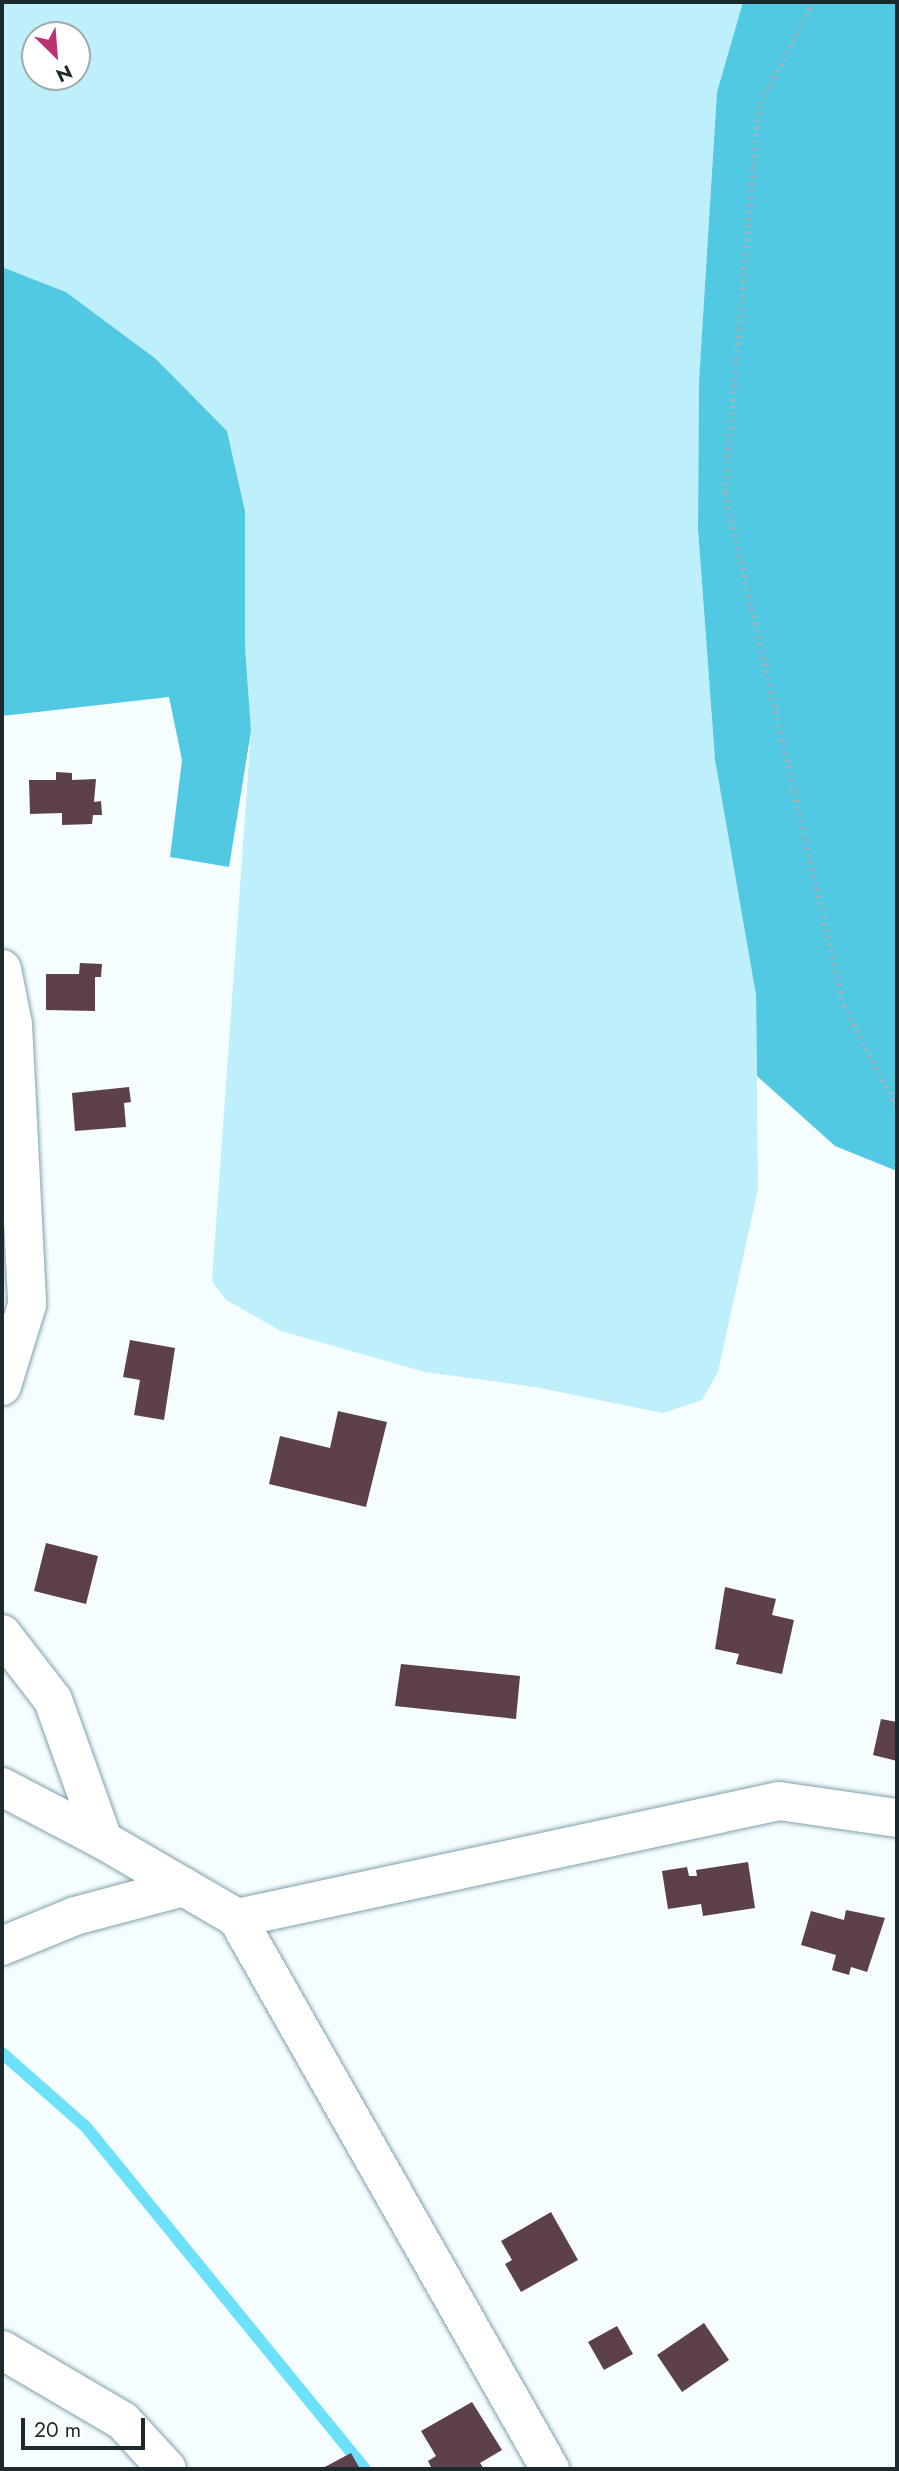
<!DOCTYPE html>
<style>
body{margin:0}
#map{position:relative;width:899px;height:2471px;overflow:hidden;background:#f6fdff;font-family:Jost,sans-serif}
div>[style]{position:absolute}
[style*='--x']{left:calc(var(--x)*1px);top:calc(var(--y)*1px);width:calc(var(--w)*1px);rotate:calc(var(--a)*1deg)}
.green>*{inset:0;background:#bef0fc}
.forest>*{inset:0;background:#52c9e2}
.stream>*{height:12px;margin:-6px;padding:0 6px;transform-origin:6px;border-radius:6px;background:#6de1fa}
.building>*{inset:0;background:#5c414b}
.path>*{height:4.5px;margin-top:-2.25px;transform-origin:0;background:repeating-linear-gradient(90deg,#a8b1b4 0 2px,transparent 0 7px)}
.roads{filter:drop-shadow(0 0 2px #7fa1aa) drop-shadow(0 0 2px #7fa1aa)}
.minor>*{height:38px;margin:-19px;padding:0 19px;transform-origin:19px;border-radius:19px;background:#fff}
span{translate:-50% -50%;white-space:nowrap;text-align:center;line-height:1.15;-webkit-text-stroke:7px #fff;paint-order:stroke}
.frame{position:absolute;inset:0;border:4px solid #1c2a2d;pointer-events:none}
.north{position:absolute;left:21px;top:21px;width:70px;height:70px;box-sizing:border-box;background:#fff;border:2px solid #a4aaab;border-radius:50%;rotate:155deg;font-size:19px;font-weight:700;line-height:28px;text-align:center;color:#1c2a2d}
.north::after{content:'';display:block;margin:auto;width:24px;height:32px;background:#ba3272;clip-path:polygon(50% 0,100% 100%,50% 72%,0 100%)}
.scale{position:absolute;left:21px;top:2418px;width:124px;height:32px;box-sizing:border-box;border:4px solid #1c2a2d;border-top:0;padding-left:9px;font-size:21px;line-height:24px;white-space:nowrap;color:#1c2a2d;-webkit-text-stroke:5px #fff;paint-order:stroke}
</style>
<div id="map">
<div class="green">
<div style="clip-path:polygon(evenodd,2px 2px,743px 2px,717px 92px,699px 381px,698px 529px,715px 760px,756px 995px,758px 1189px,718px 1372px,702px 1400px,663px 1413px,535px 1387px,425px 1372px,281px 1331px,226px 1300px,212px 1281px,251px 731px,245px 646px,245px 511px,227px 431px,156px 359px,66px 292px,2px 267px,2px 2px,35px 35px,77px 35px,77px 77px,35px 77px,35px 35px)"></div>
</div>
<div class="forest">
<div style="clip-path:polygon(743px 2px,897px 2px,897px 1171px,835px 1146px,757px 1076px,756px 995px,715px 760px,698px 529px,699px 381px,717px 92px)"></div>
<div style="clip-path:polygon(2px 267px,66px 292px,156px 359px,227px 431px,245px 511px,245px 646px,251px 731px,229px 867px,170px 857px,182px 760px,169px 697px,2px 716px)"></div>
</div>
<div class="stream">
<div style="--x:2;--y:2053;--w:112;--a:41.4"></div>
<div style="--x:86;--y:2127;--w:441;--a:50.8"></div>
</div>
<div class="building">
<div style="clip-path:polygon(56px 772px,72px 773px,72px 780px,96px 779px,94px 802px,101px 801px,102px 815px,93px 815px,92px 824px,62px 825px,62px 813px,30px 814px,29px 780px,56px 780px)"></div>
<div style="clip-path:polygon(80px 963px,102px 964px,101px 977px,95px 977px,95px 1011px,46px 1010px,46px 974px,79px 974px)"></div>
<div style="clip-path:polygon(129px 1087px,131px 1102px,124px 1103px,126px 1127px,75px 1131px,72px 1093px)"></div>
<div style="clip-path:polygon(130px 1340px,175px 1348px,164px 1420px,134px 1415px,140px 1380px,123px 1377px)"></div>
<div style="clip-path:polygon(338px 1411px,387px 1422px,366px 1507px,269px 1484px,280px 1436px,330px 1448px)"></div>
<div style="clip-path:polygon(46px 1543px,98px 1556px,86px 1604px,34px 1591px)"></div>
<div style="clip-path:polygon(725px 1587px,776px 1599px,772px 1615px,794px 1620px,782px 1674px,736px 1664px,739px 1654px,715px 1649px)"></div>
<div style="clip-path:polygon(401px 1664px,520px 1676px,516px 1719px,395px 1706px)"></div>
<div style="clip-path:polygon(881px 1719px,897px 1722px,897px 1761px,873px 1755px)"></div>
<div style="clip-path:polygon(748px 1862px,755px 1908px,703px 1916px,701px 1904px,668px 1909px,662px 1871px,687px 1867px,689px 1876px,697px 1876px,696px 1870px)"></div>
<div style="clip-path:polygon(846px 1910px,885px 1918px,867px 1972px,851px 1967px,849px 1975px,832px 1970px,836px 1955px,801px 1945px,811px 1911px,844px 1920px)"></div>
<div style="clip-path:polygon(551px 2212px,578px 2260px,521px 2292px,505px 2264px,512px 2260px,501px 2241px)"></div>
<div style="clip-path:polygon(704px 2323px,729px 2360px,682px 2392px,657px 2355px)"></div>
<div style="clip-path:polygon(617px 2326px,633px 2354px,604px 2370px,588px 2342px)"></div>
<div style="clip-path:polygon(472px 2402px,502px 2450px,480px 2463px,484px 2469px,432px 2469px,428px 2461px,436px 2456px,421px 2431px)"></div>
<div style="clip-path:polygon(351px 2453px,360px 2469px,321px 2469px)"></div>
</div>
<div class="path">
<div style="--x:814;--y:2;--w:118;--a:117.9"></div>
<div style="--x:759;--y:106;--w:388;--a:95"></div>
<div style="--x:725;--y:493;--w:526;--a:76.92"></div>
<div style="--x:844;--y:1005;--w:115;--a:62.5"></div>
</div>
<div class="roads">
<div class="minor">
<div style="--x:2;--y:969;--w:56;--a:78.7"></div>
<div style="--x:13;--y:1024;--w:281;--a:87.1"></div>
<div style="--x:27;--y:1305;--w:85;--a:107.2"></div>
<div style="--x:2;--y:1634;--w:83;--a:52.3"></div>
<div style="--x:53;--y:1700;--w:149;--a:70.3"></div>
<div style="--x:103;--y:1840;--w:155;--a:30.2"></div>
<div style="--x:237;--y:1918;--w:634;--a:60.4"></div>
<div style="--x:2;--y:1787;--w:114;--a:27.7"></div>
<div style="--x:237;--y:1918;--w:554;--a:-12.18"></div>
<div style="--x:779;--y:1801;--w:119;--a:8.2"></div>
<div style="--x:2;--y:1946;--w:79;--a:-22.3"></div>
<div style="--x:75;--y:1916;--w:113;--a:-14.9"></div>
<div style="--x:2;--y:2350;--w:140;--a:30.4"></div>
<div style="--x:123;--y:2421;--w:65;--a:47.5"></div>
</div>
</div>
<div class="frame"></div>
<div class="north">N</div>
<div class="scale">20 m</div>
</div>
